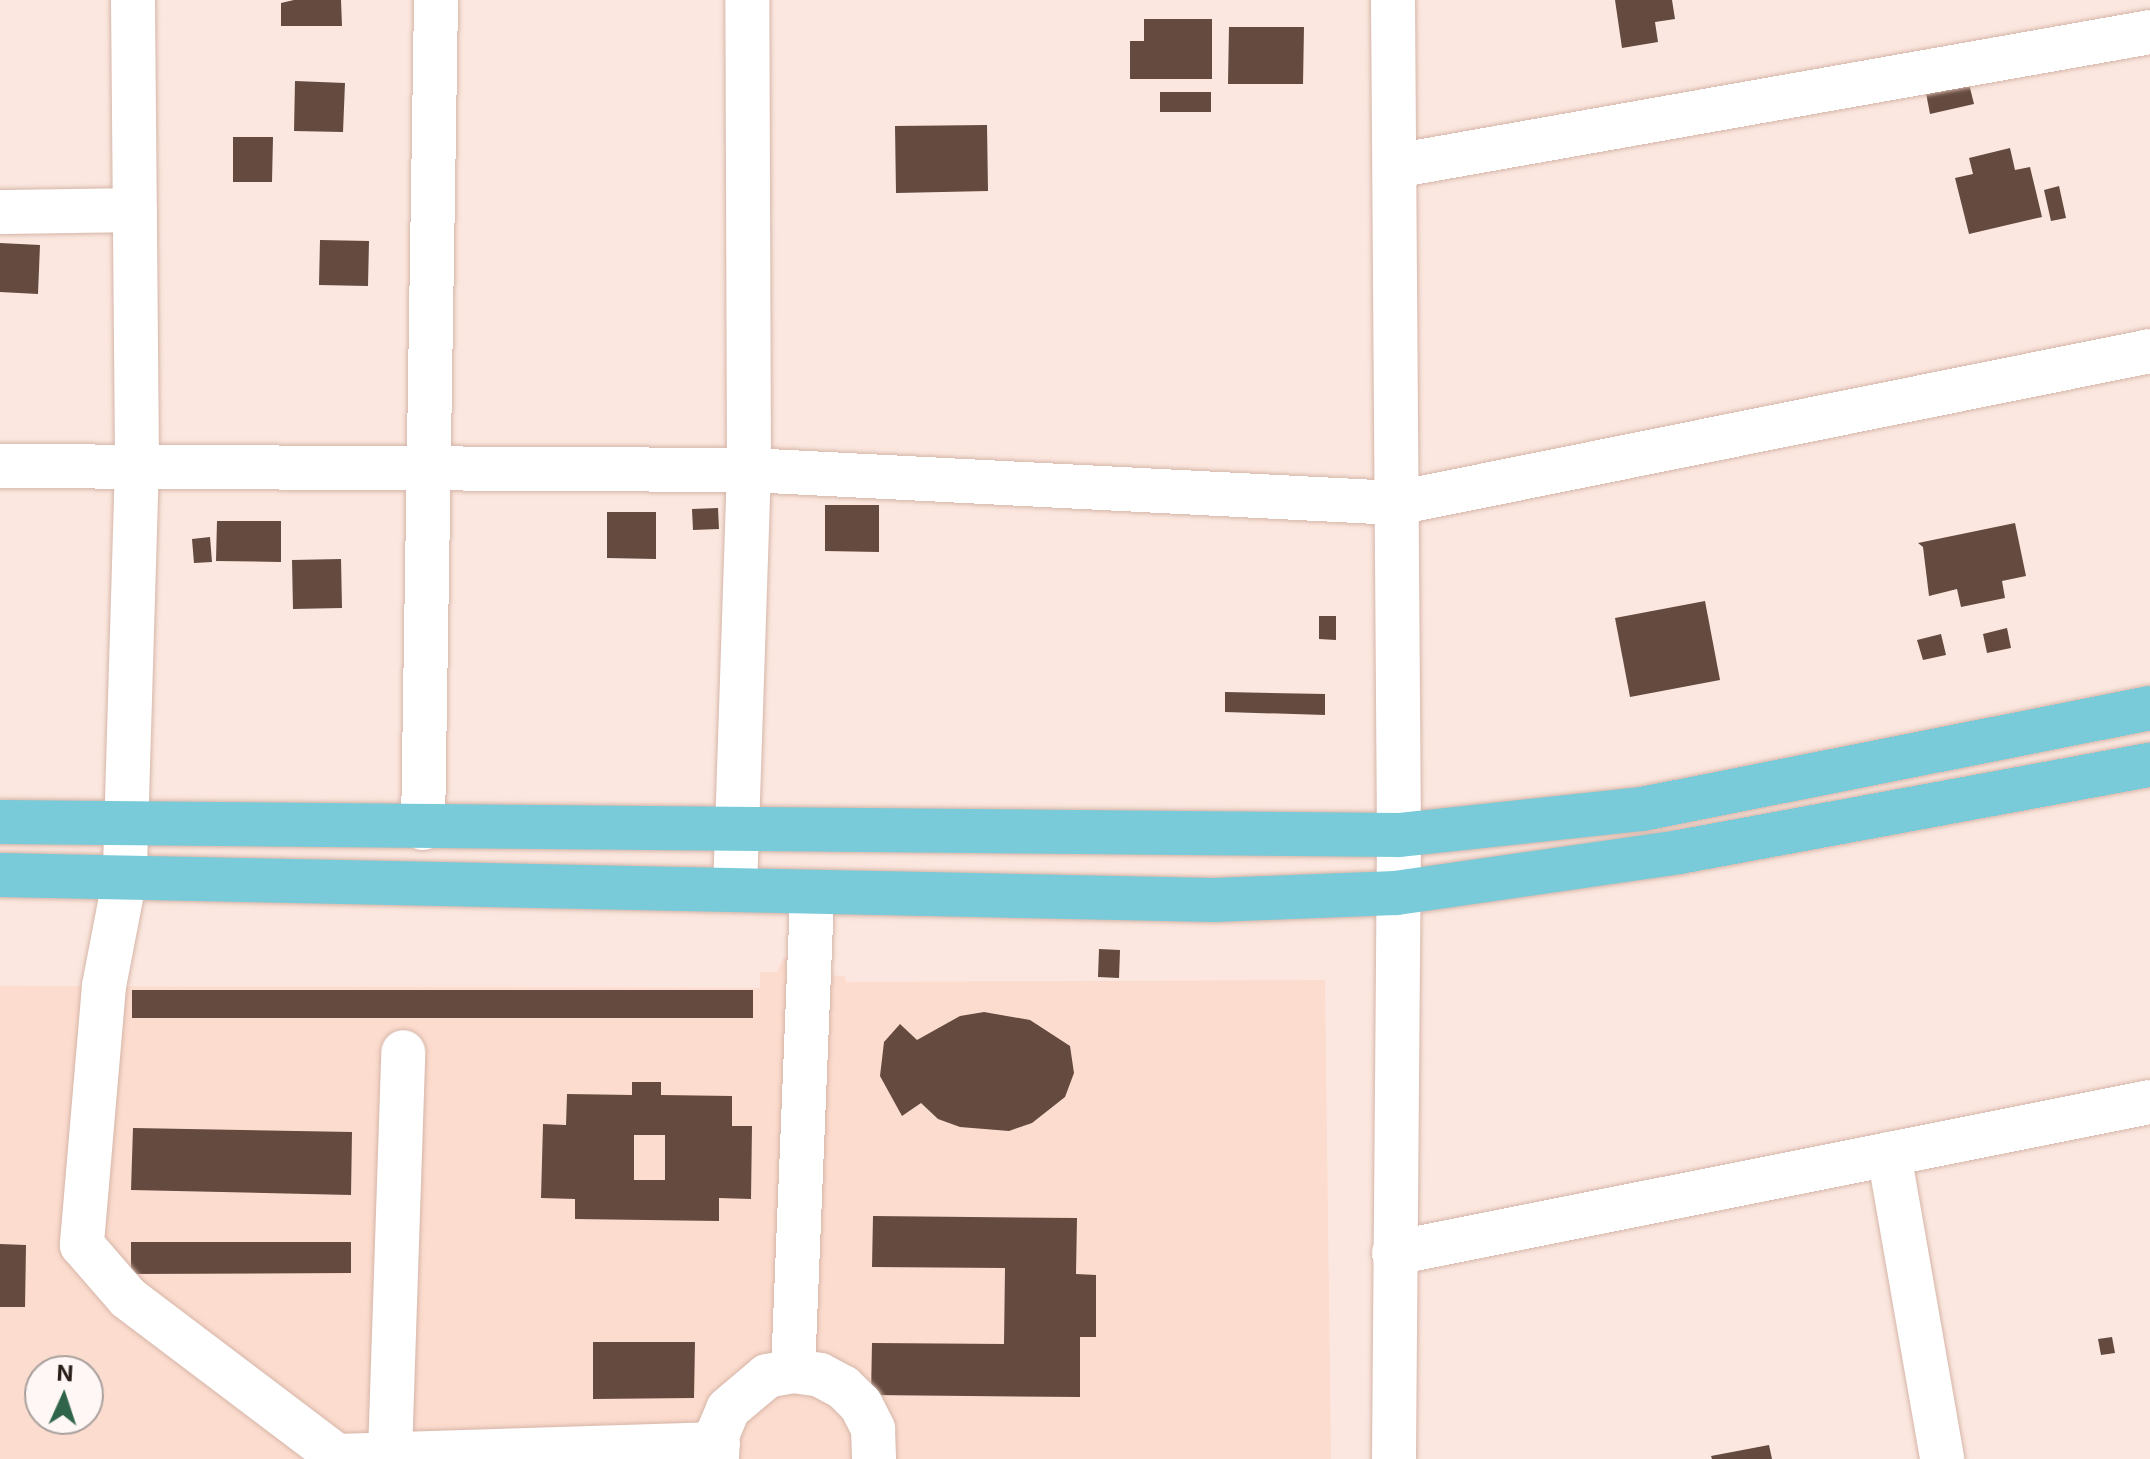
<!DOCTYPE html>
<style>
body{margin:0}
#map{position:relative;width:2150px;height:1459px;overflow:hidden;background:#fbe7df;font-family:Inter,sans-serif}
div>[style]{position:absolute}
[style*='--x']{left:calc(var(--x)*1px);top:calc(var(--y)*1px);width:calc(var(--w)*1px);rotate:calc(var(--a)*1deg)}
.built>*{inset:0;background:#fcdcce}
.building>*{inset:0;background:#644a3f}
.roads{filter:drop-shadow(0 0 2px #d5b5a8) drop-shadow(0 0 2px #d5b5a8)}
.minor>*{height:44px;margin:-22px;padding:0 22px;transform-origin:22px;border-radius:22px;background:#fff}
.major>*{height:44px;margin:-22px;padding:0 22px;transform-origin:22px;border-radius:22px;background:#7acbda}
span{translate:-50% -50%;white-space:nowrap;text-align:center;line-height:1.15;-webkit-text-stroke:8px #fef7f5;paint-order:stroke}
.north{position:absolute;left:24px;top:1355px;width:80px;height:80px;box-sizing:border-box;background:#fef7f5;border:2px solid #a9a09d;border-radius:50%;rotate:3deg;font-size:22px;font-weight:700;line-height:32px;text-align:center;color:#2a1e19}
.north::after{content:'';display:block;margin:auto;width:28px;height:36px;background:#30644a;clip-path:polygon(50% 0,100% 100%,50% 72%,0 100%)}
</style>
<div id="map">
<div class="built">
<div style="clip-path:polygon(evenodd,784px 957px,818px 958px,818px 975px,845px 976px,846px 982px,1325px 980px,1331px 1459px,0 1459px,0 986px,760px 988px,760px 972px,777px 972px,784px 957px,40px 1371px,88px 1371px,88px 1419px,40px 1419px,40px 1371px)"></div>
</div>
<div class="building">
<div style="clip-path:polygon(294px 0,341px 0,342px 26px,281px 26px,281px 3px)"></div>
<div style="clip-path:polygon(1615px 0,1672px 0,1675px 19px,1655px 22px,1658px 42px,1622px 48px)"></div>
<div style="clip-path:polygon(1144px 19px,1212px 19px,1212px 79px,1130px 79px,1130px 41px,1144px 41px)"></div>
<div style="clip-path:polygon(1229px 27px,1304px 27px,1303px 84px,1228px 84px)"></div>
<div style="clip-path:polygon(295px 81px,345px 83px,343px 132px,294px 131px)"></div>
<div style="clip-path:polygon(1969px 84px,1974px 104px,1930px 114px,1926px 93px)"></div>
<div style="clip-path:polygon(1160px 92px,1211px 92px,1211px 112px,1160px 112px)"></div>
<div style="clip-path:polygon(987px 125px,988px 191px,896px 193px,895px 126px)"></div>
<div style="clip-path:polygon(233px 137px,273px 137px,272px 182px,233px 182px)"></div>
<div style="clip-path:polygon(2010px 148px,2015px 170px,2030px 167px,2042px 217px,1969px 234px,1955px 178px,1973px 174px,1969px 158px)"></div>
<div style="clip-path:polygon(2059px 186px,2066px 218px,2051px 221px,2044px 190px)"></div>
<div style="clip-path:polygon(320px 240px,369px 241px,368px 286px,319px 285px)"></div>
<div style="clip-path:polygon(0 243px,40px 245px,38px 294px,0 292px)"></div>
<div style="clip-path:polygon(825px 505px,879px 505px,879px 552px,825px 551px)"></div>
<div style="clip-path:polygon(718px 508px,719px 529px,693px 530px,692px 509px)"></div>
<div style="clip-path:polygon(607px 512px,656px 512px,656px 559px,607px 558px)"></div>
<div style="clip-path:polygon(217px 521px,281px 521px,281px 562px,216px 561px)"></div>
<div style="clip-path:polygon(2015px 523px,2026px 576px,2002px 581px,2005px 598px,1961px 607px,1957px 589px,1929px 596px,1923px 547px,1918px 543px)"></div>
<div style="clip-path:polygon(210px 537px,212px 562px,194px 563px,192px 539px)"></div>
<div style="clip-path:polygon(341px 559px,342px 608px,293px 609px,292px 560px)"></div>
<div style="clip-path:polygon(1705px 601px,1720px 680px,1630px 697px,1615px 618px)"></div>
<div style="clip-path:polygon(1319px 616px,1336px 616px,1336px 640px,1319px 639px)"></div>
<div style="clip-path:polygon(2007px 628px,2011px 648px,1987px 653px,1983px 634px)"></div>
<div style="clip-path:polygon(1941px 634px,1946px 655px,1923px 660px,1917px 640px)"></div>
<div style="clip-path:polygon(1225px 692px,1325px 694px,1325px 715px,1225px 712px)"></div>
<div style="clip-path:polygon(1099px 949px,1120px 950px,1119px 978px,1098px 977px)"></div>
<div style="clip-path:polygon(132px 990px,753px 990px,753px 1018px,132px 1018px)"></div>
<div style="clip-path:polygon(984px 1012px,1030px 1020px,1070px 1046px,1074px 1073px,1065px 1097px,1032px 1123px,1009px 1131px,960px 1127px,938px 1119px,921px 1103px,902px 1116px,880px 1076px,884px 1042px,900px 1024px,917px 1040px,960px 1016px)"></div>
<div style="clip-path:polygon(evenodd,632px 1082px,661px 1082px,661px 1095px,732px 1096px,732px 1126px,752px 1126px,751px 1199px,719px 1198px,719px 1221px,575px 1219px,575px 1199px,541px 1198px,543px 1124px,566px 1125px,567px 1094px,632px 1095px,632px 1082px,634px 1135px,665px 1135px,665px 1180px,634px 1180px,634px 1135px)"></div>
<div style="clip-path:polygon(133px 1128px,352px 1132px,351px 1195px,131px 1190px)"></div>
<div style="clip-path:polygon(873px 1216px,1077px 1218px,1076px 1274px,1096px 1275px,1096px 1337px,1080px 1337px,1080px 1397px,871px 1395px,872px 1343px,1004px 1344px,1005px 1268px,872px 1267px)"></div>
<div style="clip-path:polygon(131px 1242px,351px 1242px,351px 1273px,131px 1274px)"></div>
<div style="clip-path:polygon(0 1244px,26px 1245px,25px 1307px,0 1307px)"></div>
<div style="clip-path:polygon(2112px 1337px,2115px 1353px,2101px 1355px,2098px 1339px)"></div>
<div style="clip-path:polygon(593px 1342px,695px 1342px,694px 1398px,593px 1399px)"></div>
<div style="clip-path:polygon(1769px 1445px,1772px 1459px,1712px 1459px,1711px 1456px)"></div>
</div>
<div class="roads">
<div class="minor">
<div style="--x:133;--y:0;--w:463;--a:89.5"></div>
<div style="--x:137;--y:463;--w:414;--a:91.7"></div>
<div style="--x:125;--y:877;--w:111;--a:100.9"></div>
<div style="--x:104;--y:986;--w:260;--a:94.9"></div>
<div style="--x:82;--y:1245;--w:70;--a:49"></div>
<div style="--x:128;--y:1298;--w:262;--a:37.1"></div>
<div style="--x:337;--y:1456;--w:381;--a:-1.8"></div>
<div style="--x:1393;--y:0;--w:835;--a:89.59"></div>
<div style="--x:1399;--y:835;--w:624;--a:90.46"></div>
<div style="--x:1395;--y:166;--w:767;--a:-10.06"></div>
<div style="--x:0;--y:212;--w:135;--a:-0.8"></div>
<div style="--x:0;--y:466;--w:749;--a:0.31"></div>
<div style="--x:749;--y:470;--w:649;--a:2.92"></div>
<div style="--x:1397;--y:503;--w:768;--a:-11.41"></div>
<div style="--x:423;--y:828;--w:828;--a:-89.1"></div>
<div style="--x:735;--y:890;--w:420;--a:-88.1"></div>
<div style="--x:749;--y:470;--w:470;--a:-90.2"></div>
<div style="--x:1889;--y:1154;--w:310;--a:80.1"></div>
<div style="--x:1394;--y:1253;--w:771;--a:-11.3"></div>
<div style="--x:793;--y:1371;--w:477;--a:-87.7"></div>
<div style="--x:390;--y:1454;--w:402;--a:-88.1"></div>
<div style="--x:717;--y:1459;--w:26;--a:-88"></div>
<div style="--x:718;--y:1433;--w:26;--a:-67"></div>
<div style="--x:728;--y:1409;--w:51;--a:-40.2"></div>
<div style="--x:767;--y:1376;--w:26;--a:-11"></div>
<div style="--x:793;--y:1371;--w:27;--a:8"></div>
<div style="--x:820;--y:1375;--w:26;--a:28"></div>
<div style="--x:843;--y:1387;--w:25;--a:45"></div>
<div style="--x:861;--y:1405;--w:27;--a:63"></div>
<div style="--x:873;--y:1429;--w:30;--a:88"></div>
</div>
<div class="major">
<div style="--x:0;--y:822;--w:1399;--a:0.53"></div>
<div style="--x:1399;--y:835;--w:244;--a:-6.1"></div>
<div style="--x:1642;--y:809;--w:518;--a:-11.24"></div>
<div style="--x:0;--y:875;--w:1214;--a:1.18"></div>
<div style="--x:1214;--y:900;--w:182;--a:-2.2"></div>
<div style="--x:1396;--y:893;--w:286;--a:-8.2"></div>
<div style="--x:1679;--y:852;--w:479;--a:-10.5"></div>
</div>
</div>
<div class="north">N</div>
</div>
